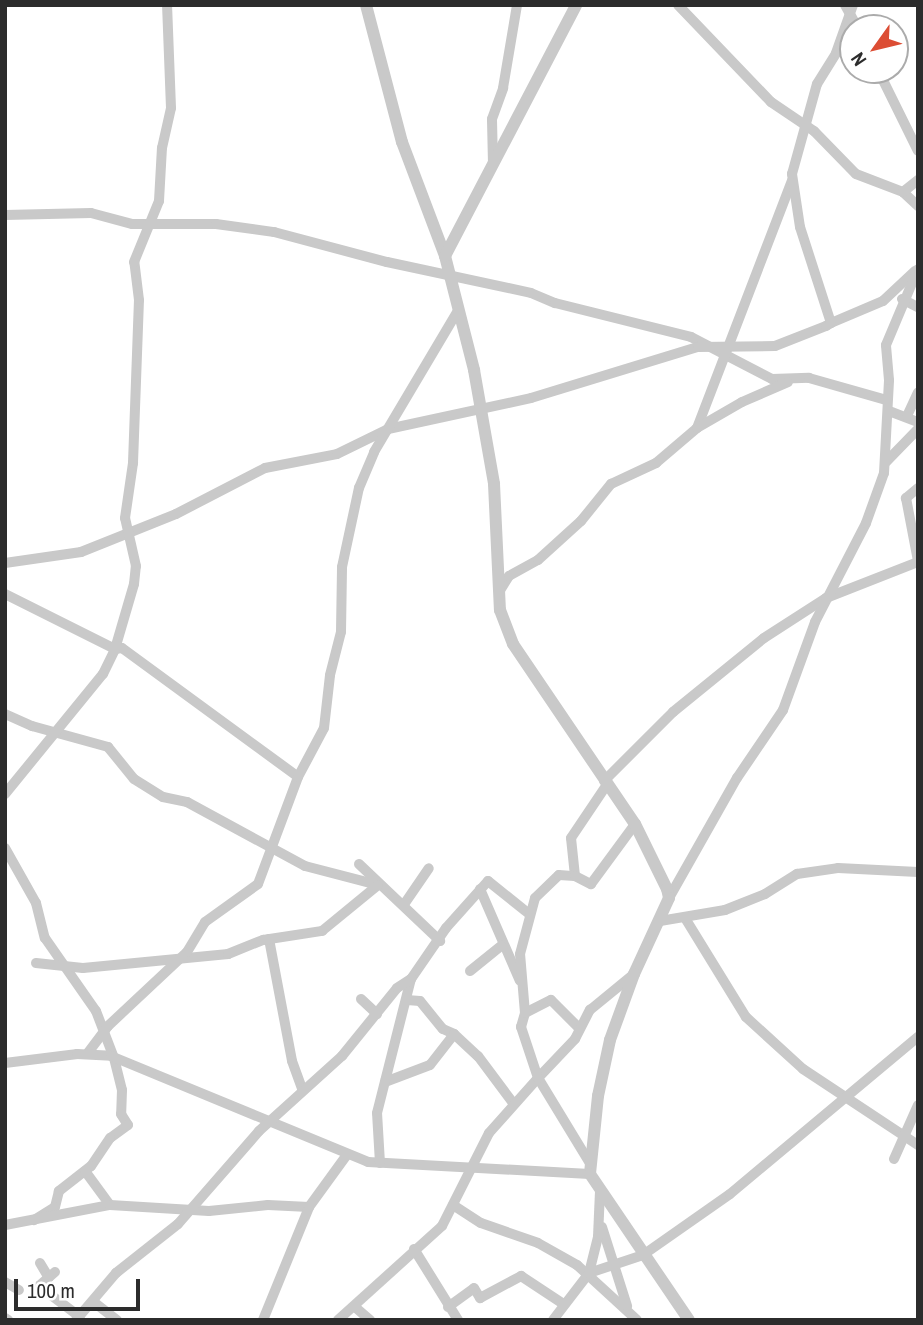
<!DOCTYPE html>
<style>
body{margin:0}
#map{position:relative;width:923px;height:1325px;overflow:hidden;background:#fff;font-family:"Archivo Narrow",sans-serif}
div>[style]{position:absolute}
[style*='--x']{left:calc(var(--x)*1px);top:calc(var(--y)*1px);width:calc(var(--w)*1px);rotate:calc(var(--a)*1deg)}
.minor>*{height:10px;margin:-5px;padding:0 5px;transform-origin:5px;border-radius:5px;background:#c9c9c9}
.tertiary>*{height:12px;margin:-6px;padding:0 6px;transform-origin:6px;border-radius:6px;background:#c9c9c9}
span{translate:-50% -50%;white-space:nowrap;text-align:center;line-height:1.15;-webkit-text-stroke:7px #fff;paint-order:stroke}
.frame{position:absolute;inset:0;border:7px solid #2c2c2c;pointer-events:none}
.north{position:absolute;left:839px;top:14px;width:70px;height:70px;box-sizing:border-box;background:#fff;border:2px solid #ababab;border-radius:50%;rotate:236deg;font-size:19px;font-weight:700;line-height:28px;text-align:center;color:#2c2c2c}
.north::after{content:'';display:block;margin:auto;width:24px;height:32px;background:#dc4d34;clip-path:polygon(50% 0,100% 100%,50% 72%,0 100%)}
.scale{position:absolute;left:14px;top:1279px;width:126px;height:32px;box-sizing:border-box;border:4px solid #2c2c2c;border-top:0;padding-left:9px;font-size:21px;line-height:24px;white-space:nowrap;color:#2c2c2c;-webkit-text-stroke:5px #fff;paint-order:stroke}
</style>
<div id="map">
<div class="minor">
<div style="--x:678;--y:5;--w:134;--a:46.2"></div>
<div style="--x:771;--y:102;--w:52;--a:34"></div>
<div style="--x:814;--y:131;--w:60;--a:45.7"></div>
<div style="--x:856;--y:174;--w:50;--a:21"></div>
<div style="--x:903;--y:192;--w:21;--a:43"></div>
<div style="--x:845;--y:5;--w:26;--a:61"></div>
<div style="--x:878;--y:70;--w:90;--a:63.7"></div>
<div style="--x:493;--y:164;--w:45;--a:-91.3"></div>
<div style="--x:492;--y:119;--w:33;--a:-70"></div>
<div style="--x:503;--y:88;--w:84;--a:-80.4"></div>
<div style="--x:903;--y:192;--w:19;--a:-39"></div>
<div style="--x:5;--y:215;--w:86;--a:-1.3"></div>
<div style="--x:91;--y:213;--w:42;--a:15"></div>
<div style="--x:132;--y:224;--w:84;--a:0"></div>
<div style="--x:216;--y:224;--w:59;--a:7.9"></div>
<div style="--x:274;--y:232;--w:117;--a:14.9"></div>
<div style="--x:387;--y:262;--w:147;--a:12.1"></div>
<div style="--x:531;--y:293;--w:26;--a:23"></div>
<div style="--x:555;--y:303;--w:140;--a:14"></div>
<div style="--x:691;--y:337;--w:91;--a:27.4"></div>
<div style="--x:772;--y:379;--w:37;--a:-2"></div>
<div style="--x:809;--y:378;--w:80;--a:15.9"></div>
<div style="--x:902;--y:299;--w:18;--a:27"></div>
<div style="--x:831;--y:323;--w:56;--a:-22.9"></div>
<div style="--x:883;--y:301;--w:44;--a:-43.2"></div>
<div style="--x:889;--y:411;--w:31;--a:21"></div>
<div style="--x:907;--y:416;--w:26;--a:-65"></div>
<div style="--x:697;--y:428;--w:265;--a:-69"></div>
<div style="--x:886;--y:462;--w:46;--a:-45.9"></div>
<div style="--x:918;--y:488;--w:16;--a:140"></div>
<div style="--x:906;--y:498;--w:64;--a:79.2"></div>
<div style="--x:5;--y:563;--w:77;--a:-8.2"></div>
<div style="--x:81;--y:552;--w:102;--a:-21.8"></div>
<div style="--x:176;--y:514;--w:100;--a:-27.3"></div>
<div style="--x:265;--y:468;--w:73;--a:-11"></div>
<div style="--x:337;--y:454;--w:57;--a:-26.1"></div>
<div style="--x:388;--y:429;--w:146;--a:-12.2"></div>
<div style="--x:531;--y:398;--w:175;--a:-17"></div>
<div style="--x:698;--y:347;--w:77;--a:-0.7"></div>
<div style="--x:775;--y:346;--w:55;--a:-21.4"></div>
<div style="--x:826;--y:326;--w:6;--a:-31"></div>
<div style="--x:831;--y:323;--w:101;--a:-107.9"></div>
<div style="--x:800;--y:227;--w:54;--a:-98.6"></div>
<div style="--x:792;--y:174;--w:93;--a:-74.5"></div>
<div style="--x:817;--y:84;--w:36;--a:-58"></div>
<div style="--x:836;--y:53;--w:51;--a:-70.5"></div>
<div style="--x:499;--y:592;--w:19;--a:-58"></div>
<div style="--x:509;--y:576;--w:33;--a:-29"></div>
<div style="--x:538;--y:560;--w:58;--a:-42.2"></div>
<div style="--x:581;--y:521;--w:48;--a:-51"></div>
<div style="--x:611;--y:484;--w:50;--a:-25"></div>
<div style="--x:656;--y:463;--w:54;--a:-40.5"></div>
<div style="--x:697;--y:428;--w:52;--a:-30"></div>
<div style="--x:742;--y:402;--w:50;--a:-23.5"></div>
<div style="--x:5;--y:594;--w:123;--a:26.6"></div>
<div style="--x:115;--y:649;--w:7;--a:-8"></div>
<div style="--x:122;--y:648;--w:218;--a:36.2"></div>
<div style="--x:5;--y:714;--w:30;--a:24"></div>
<div style="--x:32;--y:726;--w:79;--a:15.4"></div>
<div style="--x:108;--y:747;--w:41;--a:50.9"></div>
<div style="--x:134;--y:779;--w:34;--a:32"></div>
<div style="--x:163;--y:797;--w:25;--a:12"></div>
<div style="--x:187;--y:802;--w:134;--a:28.5"></div>
<div style="--x:305;--y:866;--w:75;--a:14.6"></div>
<div style="--x:604;--y:781;--w:98;--a:-45"></div>
<div style="--x:673;--y:712;--w:117;--a:-39.1"></div>
<div style="--x:764;--y:638;--w:74;--a:-32.8"></div>
<div style="--x:826;--y:598;--w:99;--a:-21.4"></div>
<div style="--x:5;--y:794;--w:155;--a:-50.8"></div>
<div style="--x:103;--y:674;--w:28;--a:-64"></div>
<div style="--x:115;--y:649;--w:68;--a:-73.7"></div>
<div style="--x:134;--y:584;--w:18;--a:-84"></div>
<div style="--x:136;--y:566;--w:49;--a:-102.9"></div>
<div style="--x:125;--y:518;--w:56;--a:-81.7"></div>
<div style="--x:133;--y:463;--w:163;--a:-87.9"></div>
<div style="--x:139;--y:300;--w:38;--a:-97"></div>
<div style="--x:134;--y:262;--w:66;--a:-67.7"></div>
<div style="--x:159;--y:201;--w:53;--a:-86.8"></div>
<div style="--x:162;--y:148;--w:41;--a:-77.3"></div>
<div style="--x:171;--y:108;--w:103;--a:-92.2"></div>
<div style="--x:5;--y:848;--w:63;--a:60.6"></div>
<div style="--x:36;--y:903;--w:36;--a:76"></div>
<div style="--x:45;--y:938;--w:89;--a:55.1"></div>
<div style="--x:96;--y:1011;--w:50;--a:69"></div>
<div style="--x:114;--y:1058;--w:33;--a:76"></div>
<div style="--x:122;--y:1090;--w:24;--a:92"></div>
<div style="--x:121;--y:1114;--w:13;--a:58"></div>
<div style="--x:128;--y:1125;--w:22;--a:144"></div>
<div style="--x:110;--y:1138;--w:34;--a:124"></div>
<div style="--x:91;--y:1166;--w:41;--a:142"></div>
<div style="--x:59;--y:1191;--w:16;--a:104"></div>
<div style="--x:55;--y:1207;--w:25;--a:148"></div>
<div style="--x:359;--y:864;--w:112;--a:43.5"></div>
<div style="--x:575;--y:876;--w:38;--a:-96"></div>
<div style="--x:571;--y:838;--w:63;--a:-56.1"></div>
<div style="--x:480;--y:889;--w:100;--a:66.5"></div>
<div style="--x:669;--y:898;--w:138;--a:-60.5"></div>
<div style="--x:737;--y:778;--w:82;--a:-55.9"></div>
<div style="--x:783;--y:710;--w:94;--a:-70"></div>
<div style="--x:815;--y:622;--w:111;--a:-62.7"></div>
<div style="--x:866;--y:523;--w:53;--a:-70.2"></div>
<div style="--x:884;--y:473;--w:93;--a:-86.9"></div>
<div style="--x:889;--y:380;--w:35;--a:-95"></div>
<div style="--x:886;--y:345;--w:82;--a:-67.2"></div>
<div style="--x:405;--y:903;--w:42;--a:-55.6"></div>
<div style="--x:685;--y:918;--w:116;--a:58.4"></div>
<div style="--x:746;--y:1017;--w:77;--a:42.4"></div>
<div style="--x:803;--y:1069;--w:138;--a:33.5"></div>
<div style="--x:660;--y:921;--w:66;--a:-9.6"></div>
<div style="--x:725;--y:910;--w:43;--a:-21.8"></div>
<div style="--x:765;--y:894;--w:38;--a:-32"></div>
<div style="--x:797;--y:874;--w:41;--a:-8.3"></div>
<div style="--x:838;--y:868;--w:80;--a:2.9"></div>
<div style="--x:269;--y:939;--w:124;--a:79.3"></div>
<div style="--x:292;--y:1061;--w:29;--a:70"></div>
<div style="--x:36;--y:963;--w:47;--a:6.1"></div>
<div style="--x:83;--y:968;--w:146;--a:-5.5"></div>
<div style="--x:228;--y:954;--w:38;--a:-22"></div>
<div style="--x:263;--y:940;--w:60;--a:-8.7"></div>
<div style="--x:322;--y:931;--w:72;--a:-39.4"></div>
<div style="--x:470;--y:971;--w:40;--a:-39"></div>
<div style="--x:361;--y:999;--w:22;--a:43"></div>
<div style="--x:407;--y:1000;--w:13;--a:4"></div>
<div style="--x:420;--y:1001;--w:36;--a:51"></div>
<div style="--x:443;--y:1029;--w:12;--a:24"></div>
<div style="--x:525;--y:1013;--w:29;--a:-27"></div>
<div style="--x:551;--y:1000;--w:38;--a:45"></div>
<div style="--x:87;--y:1054;--w:35;--a:-53"></div>
<div style="--x:108;--y:1026;--w:108;--a:-43.1"></div>
<div style="--x:187;--y:952;--w:35;--a:-59"></div>
<div style="--x:205;--y:922;--w:65;--a:-35.6"></div>
<div style="--x:258;--y:884;--w:114;--a:-69.5"></div>
<div style="--x:298;--y:777;--w:55;--a:-62"></div>
<div style="--x:324;--y:728;--w:53;--a:-83.5"></div>
<div style="--x:330;--y:675;--w:44;--a:-75.7"></div>
<div style="--x:341;--y:632;--w:65;--a:-89.1"></div>
<div style="--x:342;--y:567;--w:81;--a:-77.9"></div>
<div style="--x:359;--y:488;--w:39;--a:-67"></div>
<div style="--x:374;--y:452;--w:166;--a:-59.3"></div>
<div style="--x:5;--y:1063;--w:73;--a:-7.1"></div>
<div style="--x:77;--y:1054;--w:34;--a:3"></div>
<div style="--x:111;--y:1056;--w:278;--a:22.4"></div>
<div style="--x:368;--y:1162;--w:222;--a:3.1"></div>
<div style="--x:385;--y:1082;--w:48;--a:-20.7"></div>
<div style="--x:430;--y:1065;--w:39;--a:-52"></div>
<div style="--x:454;--y:1034;--w:33;--a:43"></div>
<div style="--x:478;--y:1056;--w:59;--a:53.3"></div>
<div style="--x:894;--y:1159;--w:59;--a:-66"></div>
<div style="--x:380;--y:1163;--w:50;--a:-93.4"></div>
<div style="--x:377;--y:1113;--w:138;--a:-75.8"></div>
<div style="--x:411;--y:979;--w:62;--a:-55.5"></div>
<div style="--x:446;--y:928;--w:63;--a:-48.2"></div>
<div style="--x:488;--y:881;--w:51;--a:38.7"></div>
<div style="--x:591;--y:1165;--w:102;--a:-121.3"></div>
<div style="--x:538;--y:1078;--w:54;--a:-46.5"></div>
<div style="--x:575;--y:1039;--w:33;--a:-63"></div>
<div style="--x:590;--y:1010;--w:57;--a:-39.3"></div>
<div style="--x:85;--y:1171;--w:42;--a:53.7"></div>
<div style="--x:453;--y:1205;--w:33;--a:33"></div>
<div style="--x:481;--y:1223;--w:60;--a:19.3"></div>
<div style="--x:538;--y:1243;--w:45;--a:29.4"></div>
<div style="--x:577;--y:1265;--w:81;--a:42.5"></div>
<div style="--x:5;--y:1225;--w:107;--a:-10.8"></div>
<div style="--x:110;--y:1205;--w:99;--a:3.5"></div>
<div style="--x:209;--y:1211;--w:59;--a:-5.8"></div>
<div style="--x:268;--y:1205;--w:41;--a:2.8"></div>
<div style="--x:602;--y:1227;--w:83;--a:72.4"></div>
<div style="--x:414;--y:1249;--w:84;--a:58.2"></div>
<div style="--x:40;--y:1263;--w:17;--a:59"></div>
<div style="--x:55;--y:1272;--w:21;--a:139"></div>
<div style="--x:39;--y:1286;--w:51;--a:37.1"></div>
<div style="--x:589;--y:1273;--w:57;--a:-18.4"></div>
<div style="--x:643;--y:1255;--w:106;--a:-35"></div>
<div style="--x:730;--y:1194;--w:245;--a:-39.9"></div>
<div style="--x:5;--y:1282;--w:16;--a:30"></div>
<div style="--x:95;--y:1303;--w:28;--a:38"></div>
<div style="--x:355;--y:1307;--w:20;--a:41"></div>
<div style="--x:448;--y:1307;--w:32;--a:-36"></div>
<div style="--x:474;--y:1288;--w:12;--a:59"></div>
<div style="--x:480;--y:1298;--w:47;--a:-28.2"></div>
<div style="--x:521;--y:1276;--w:49;--a:33.4"></div>
<div style="--x:5;--y:1318;--w:4;--a:34"></div>
<div style="--x:76;--y:1320;--w:62;--a:-49.6"></div>
<div style="--x:116;--y:1273;--w:79;--a:-38.3"></div>
<div style="--x:178;--y:1224;--w:123;--a:-48.9"></div>
<div style="--x:259;--y:1131;--w:112;--a:-42.1"></div>
<div style="--x:342;--y:1056;--w:87;--a:-51"></div>
<div style="--x:397;--y:988;--w:17;--a:-33"></div>
<div style="--x:263;--y:1320;--w:122;--a:-67.8"></div>
<div style="--x:309;--y:1207;--w:63;--a:-54"></div>
<div style="--x:338;--y:1320;--w:140;--a:-42.1"></div>
<div style="--x:442;--y:1226;--w:104;--a:-63.2"></div>
<div style="--x:489;--y:1133;--w:74;--a:-48.3"></div>
<div style="--x:538;--y:1078;--w:54;--a:-108.4"></div>
<div style="--x:521;--y:1027;--w:15;--a:-74"></div>
<div style="--x:525;--y:1013;--w:59;--a:-94.8"></div>
<div style="--x:520;--y:954;--w:58;--a:-75"></div>
<div style="--x:535;--y:898;--w:33;--a:-44"></div>
<div style="--x:559;--y:875;--w:16;--a:4"></div>
<div style="--x:575;--y:876;--w:18;--a:27"></div>
<div style="--x:591;--y:884;--w:74;--a:-53.7"></div>
<div style="--x:553;--y:1320;--w:59;--a:-52.5"></div>
<div style="--x:589;--y:1273;--w:37;--a:-76"></div>
<div style="--x:598;--y:1237;--w:46;--a:-87.5"></div>
</div>
<div class="tertiary">
<div style="--x:366;--y:5;--w:142;--a:75.3"></div>
<div style="--x:402;--y:142;--w:122;--a:69.3"></div>
<div style="--x:445;--y:256;--w:118;--a:75.7"></div>
<div style="--x:474;--y:370;--w:116;--a:80"></div>
<div style="--x:494;--y:484;--w:126;--a:87.3"></div>
<div style="--x:500;--y:610;--w:36;--a:69"></div>
<div style="--x:513;--y:644;--w:217;--a:55.9"></div>
<div style="--x:635;--y:824;--w:72;--a:63.8"></div>
<div style="--x:667;--y:889;--w:9;--a:77"></div>
<div style="--x:669;--y:898;--w:84;--a:114.7"></div>
<div style="--x:634;--y:974;--w:70;--a:110"></div>
<div style="--x:610;--y:1040;--w:57;--a:102.1"></div>
<div style="--x:598;--y:1096;--w:78;--a:95.9"></div>
<div style="--x:590;--y:1174;--w:176;--a:55.9"></div>
<div style="--x:445;--y:256;--w:283;--a:-62.4"></div>
</div>
<div class="frame"></div>
<div class="north">N</div>
<div class="scale">100 m</div>
</div>
